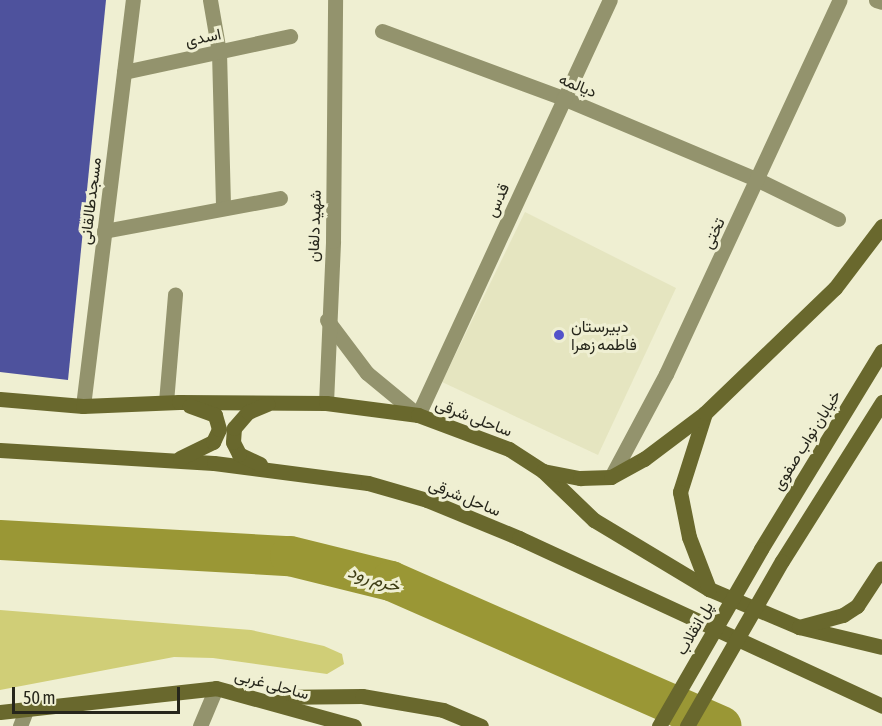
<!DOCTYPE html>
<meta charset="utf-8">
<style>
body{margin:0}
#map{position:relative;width:882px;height:726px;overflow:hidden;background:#efefd2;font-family:"Asap Condensed",Vazirmatn,sans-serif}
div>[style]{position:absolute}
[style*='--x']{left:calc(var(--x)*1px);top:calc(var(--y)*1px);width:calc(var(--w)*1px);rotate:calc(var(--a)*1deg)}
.built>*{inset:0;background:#e5e5c0}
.green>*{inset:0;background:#d0ce77}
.river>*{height:40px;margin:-20px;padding:0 20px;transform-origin:20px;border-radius:20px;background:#9a9735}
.building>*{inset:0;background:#4e529d}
.street>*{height:15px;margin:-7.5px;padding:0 7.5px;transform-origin:7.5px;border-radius:7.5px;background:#93936d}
.secondary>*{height:15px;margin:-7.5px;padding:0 7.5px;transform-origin:7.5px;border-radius:7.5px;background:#69682d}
.secondary-bridge>*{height:15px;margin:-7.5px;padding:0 7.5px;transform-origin:7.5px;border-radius:7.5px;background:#69682d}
.dots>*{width:16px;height:16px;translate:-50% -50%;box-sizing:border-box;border:3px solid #efefd2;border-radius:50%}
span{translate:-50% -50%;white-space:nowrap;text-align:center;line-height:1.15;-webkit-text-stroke:6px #efefd2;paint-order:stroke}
.street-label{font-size:16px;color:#26261b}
.poi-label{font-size:16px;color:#26261b}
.left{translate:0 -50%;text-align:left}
.water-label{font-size:18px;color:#3e3d14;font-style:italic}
.scale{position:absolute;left:12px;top:687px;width:168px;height:27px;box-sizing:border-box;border:3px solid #26261b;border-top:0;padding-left:8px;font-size:18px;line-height:21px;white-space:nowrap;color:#26261b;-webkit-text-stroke:4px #efefd2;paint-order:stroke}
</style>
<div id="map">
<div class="built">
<div style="clip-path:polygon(525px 212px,676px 288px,598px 455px,442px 382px)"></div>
</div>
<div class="green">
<div style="clip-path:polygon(0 610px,251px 630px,324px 646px,342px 654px,344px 664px,327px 674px,213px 658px,174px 657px,0 690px)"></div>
</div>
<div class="river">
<div style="--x:0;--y:540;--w:290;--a:3.2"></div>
<div style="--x:290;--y:556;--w:104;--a:13.9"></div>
<div style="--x:391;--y:581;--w:361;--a:23.7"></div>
</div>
<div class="building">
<div style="clip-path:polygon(0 0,106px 0,68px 380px,0 372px)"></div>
</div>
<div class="street">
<div style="--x:210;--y:0;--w:53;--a:80.2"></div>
<div style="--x:219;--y:52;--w:156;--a:88.5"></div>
<div style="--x:876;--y:0;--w:6;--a:18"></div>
<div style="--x:382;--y:31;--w:193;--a:20.3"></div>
<div style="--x:563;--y:98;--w:212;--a:22.8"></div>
<div style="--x:758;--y:180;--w:89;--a:26"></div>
<div style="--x:124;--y:72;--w:170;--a:-12.2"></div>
<div style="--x:104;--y:231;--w:179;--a:-10.6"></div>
<div style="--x:327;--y:320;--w:66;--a:53"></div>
<div style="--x:367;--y:373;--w:66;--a:39.5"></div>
<div style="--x:418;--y:415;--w:457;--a:-65.2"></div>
<div style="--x:166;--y:402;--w:108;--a:-85.2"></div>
<div style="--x:326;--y:403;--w:162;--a:-87.5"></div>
<div style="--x:333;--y:241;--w:241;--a:-89.5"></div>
<div style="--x:83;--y:406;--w:409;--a:-83"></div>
<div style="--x:611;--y:477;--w:117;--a:-61.9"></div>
<div style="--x:666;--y:374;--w:412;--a:-65.1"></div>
<div style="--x:20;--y:726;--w:19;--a:-69"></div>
<div style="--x:200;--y:726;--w:41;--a:-67.2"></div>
</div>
<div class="secondary">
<div style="--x:0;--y:399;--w:83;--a:4.8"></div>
<div style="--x:83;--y:406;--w:96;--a:-2.4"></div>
<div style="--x:179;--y:402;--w:147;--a:0.4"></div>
<div style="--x:326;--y:403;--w:93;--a:7.4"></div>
<div style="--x:418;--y:415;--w:97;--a:20.5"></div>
<div style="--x:509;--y:449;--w:40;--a:32.9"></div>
<div style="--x:543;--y:471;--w:71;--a:43.9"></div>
<div style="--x:594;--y:520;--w:134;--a:31"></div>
<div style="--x:709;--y:589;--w:98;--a:22.9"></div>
<div style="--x:799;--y:627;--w:85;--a:13.5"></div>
<div style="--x:705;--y:413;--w:83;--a:107.6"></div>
<div style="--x:680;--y:492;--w:46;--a:78.7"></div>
<div style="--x:689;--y:537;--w:56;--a:69"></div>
<div style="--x:0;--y:450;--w:214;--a:3.5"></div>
<div style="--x:214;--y:463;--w:155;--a:7.4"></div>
<div style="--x:368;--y:483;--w:61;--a:16.1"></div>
<div style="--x:427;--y:500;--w:100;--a:22.4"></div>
<div style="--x:519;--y:538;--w:400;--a:24.8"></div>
<div style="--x:180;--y:458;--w:37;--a:-26"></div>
<div style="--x:213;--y:442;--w:14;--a:-65"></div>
<div style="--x:219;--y:429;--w:15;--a:-106"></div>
<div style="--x:215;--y:415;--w:27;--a:-160"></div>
<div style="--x:260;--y:464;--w:23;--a:-155"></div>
<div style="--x:239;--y:454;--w:13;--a:-117"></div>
<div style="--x:233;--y:442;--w:14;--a:-86"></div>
<div style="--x:234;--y:428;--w:21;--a:-49"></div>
<div style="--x:248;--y:412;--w:21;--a:-23"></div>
<div style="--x:543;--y:471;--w:38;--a:11"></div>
<div style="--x:580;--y:478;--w:31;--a:-2"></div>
<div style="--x:611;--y:477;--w:38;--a:-29"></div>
<div style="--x:644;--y:459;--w:76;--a:-37"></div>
<div style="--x:705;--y:413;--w:180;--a:-43.9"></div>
<div style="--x:835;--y:288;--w:78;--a:-52.8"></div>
<div style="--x:761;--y:549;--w:232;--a:-58.6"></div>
<div style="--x:782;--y:561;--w:188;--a:-57.8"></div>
<div style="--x:799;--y:627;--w:46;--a:-15.3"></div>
<div style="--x:843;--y:615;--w:17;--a:-33"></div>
<div style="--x:857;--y:606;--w:45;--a:-56.7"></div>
<div style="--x:272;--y:697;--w:90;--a:-0.6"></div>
<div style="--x:362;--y:696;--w:82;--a:9.8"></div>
<div style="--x:443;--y:710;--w:41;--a:22.8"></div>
<div style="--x:0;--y:712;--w:217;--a:-6.3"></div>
<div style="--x:216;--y:688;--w:143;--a:15.4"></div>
</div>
<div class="secondary-bridge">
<div style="--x:659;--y:726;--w:204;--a:-60"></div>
<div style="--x:687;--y:726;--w:190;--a:-60.1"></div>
</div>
<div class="dots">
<div style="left:559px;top:335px;background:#5453ca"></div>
</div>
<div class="street-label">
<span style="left:203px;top:37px;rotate:-12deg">اسدی</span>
<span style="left:578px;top:85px;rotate:22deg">دیالمه</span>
<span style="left:497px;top:200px;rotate:-65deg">قدس</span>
<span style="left:90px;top:201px;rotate:-83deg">مسجدطالقانی</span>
<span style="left:314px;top:226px;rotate:-88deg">شهید دلفان</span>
<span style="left:713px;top:233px;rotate:-64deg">تختی</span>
<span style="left:474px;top:417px;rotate:21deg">ساحلی شرقی</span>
<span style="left:806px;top:440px;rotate:-58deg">خیابان نواب صفوی</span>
<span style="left:465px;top:497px;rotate:22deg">ساحل شرقی</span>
<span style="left:694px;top:628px;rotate:-60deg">پل انقلاب</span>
<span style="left:272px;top:684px;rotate:15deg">ساحلی غربی</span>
</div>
<div class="poi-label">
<span class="left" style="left:571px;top:335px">دبیرستان<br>فاطمه زهرا</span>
</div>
<div class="water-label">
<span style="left:374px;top:579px;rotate:17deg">خرم رود</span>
</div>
<div class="scale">50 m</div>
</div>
